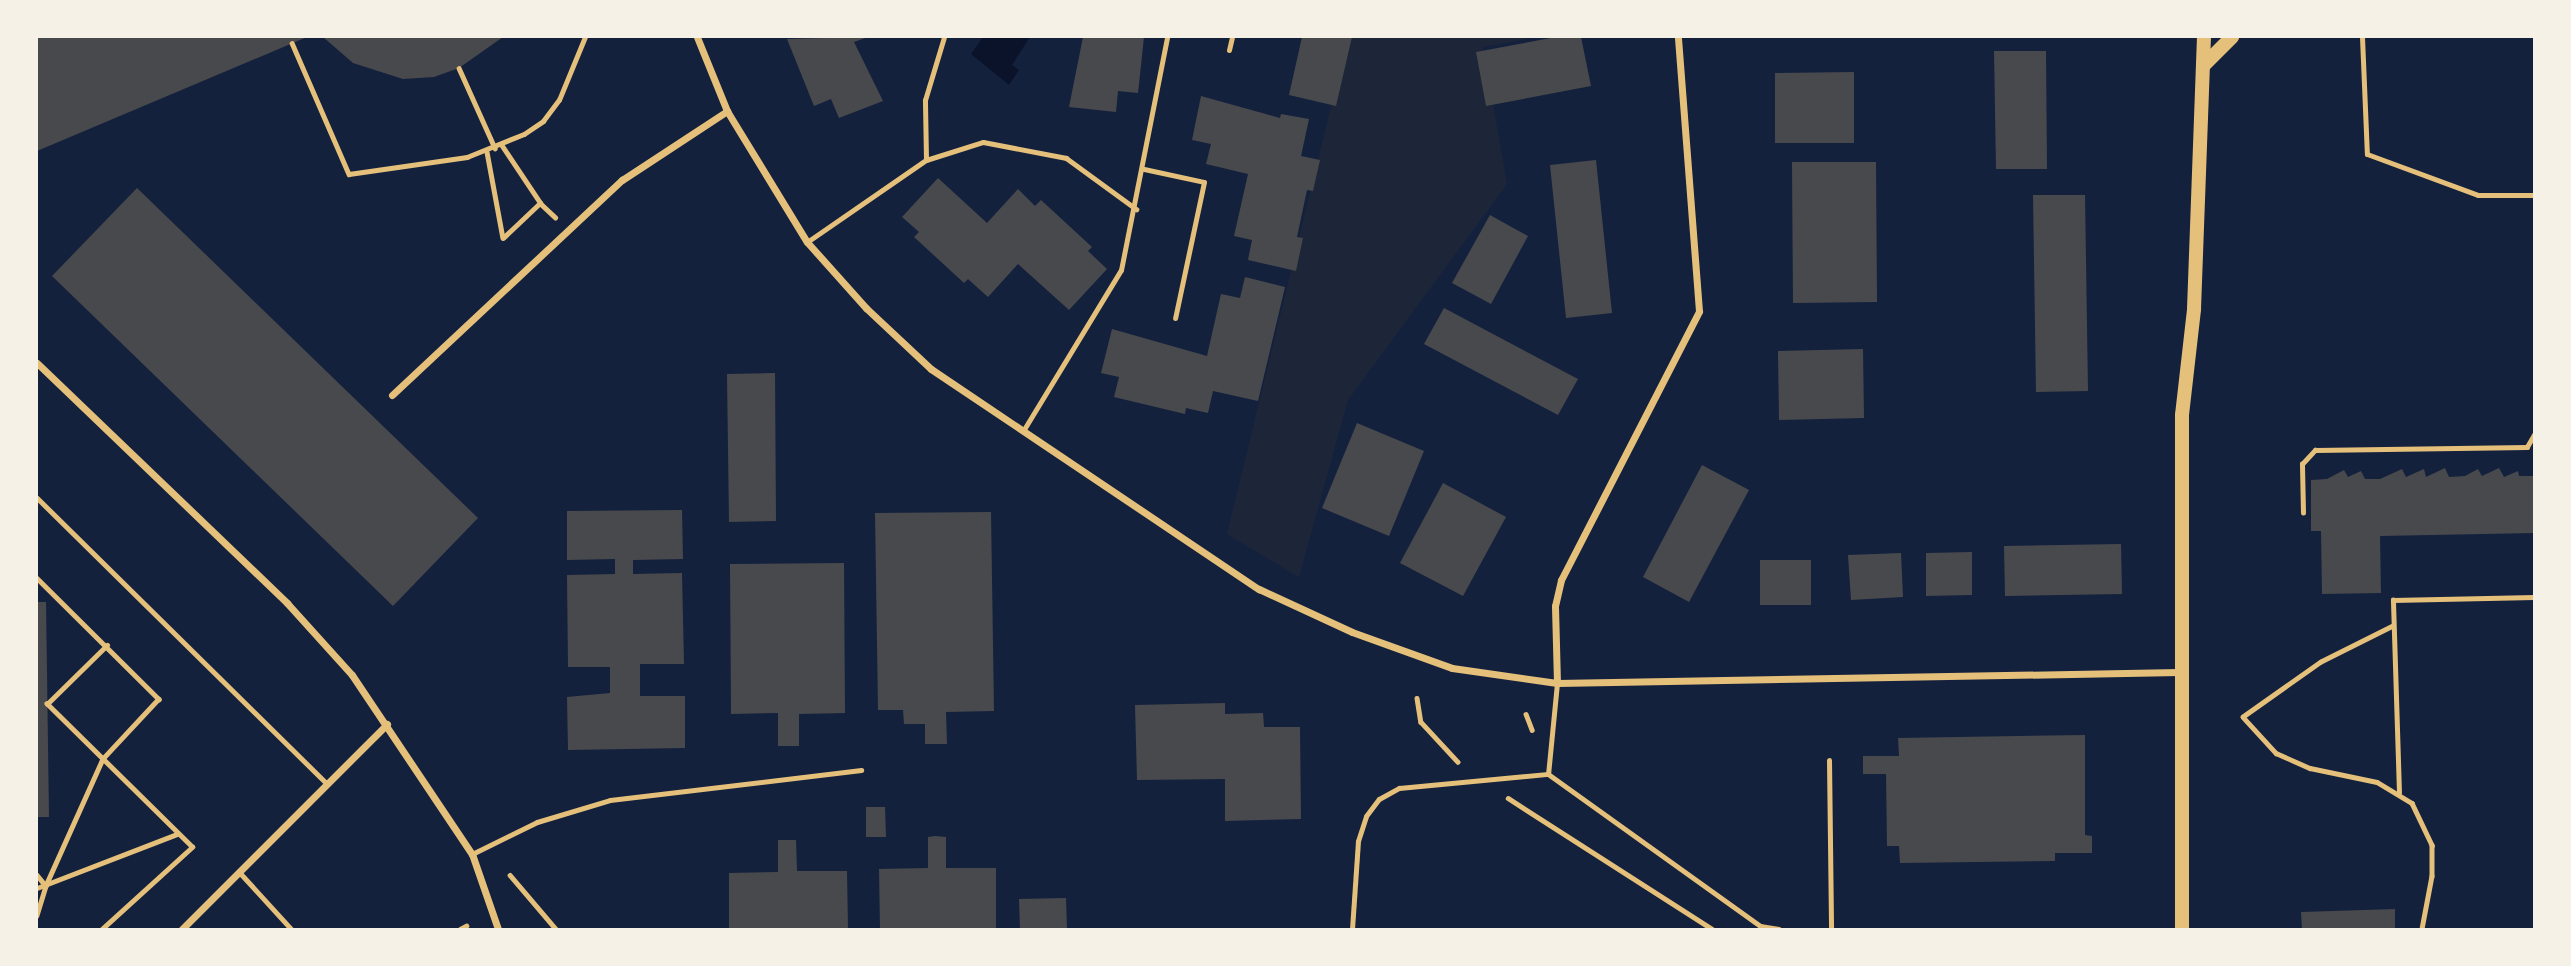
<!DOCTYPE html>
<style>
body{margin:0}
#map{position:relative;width:2571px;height:966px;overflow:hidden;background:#14213d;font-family:"Titillium Web",sans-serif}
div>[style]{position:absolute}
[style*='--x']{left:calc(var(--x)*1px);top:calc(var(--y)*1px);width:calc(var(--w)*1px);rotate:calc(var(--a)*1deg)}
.green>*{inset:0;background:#1d2539}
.water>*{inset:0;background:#0b132b}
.building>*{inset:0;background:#48494c}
.path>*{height:4.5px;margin:-2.25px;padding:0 2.25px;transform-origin:2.25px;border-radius:2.25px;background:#e5c07b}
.service>*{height:5px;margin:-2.5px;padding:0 2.5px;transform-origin:2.5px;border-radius:2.5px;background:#e5c07b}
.minor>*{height:7px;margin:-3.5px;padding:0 3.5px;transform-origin:3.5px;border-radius:3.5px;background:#e5c07b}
.secondary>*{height:14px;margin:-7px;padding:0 7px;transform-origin:7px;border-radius:7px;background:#e5c07b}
span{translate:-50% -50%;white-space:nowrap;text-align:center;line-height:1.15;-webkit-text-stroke:7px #f6f1e7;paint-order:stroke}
.frame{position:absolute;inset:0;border:38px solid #f6f1e7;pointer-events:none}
</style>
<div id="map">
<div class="green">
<div style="clip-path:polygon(1348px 37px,1538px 37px,1483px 47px,1507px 184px,1348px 400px,1299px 577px,1227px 534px)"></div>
</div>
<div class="water">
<div style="clip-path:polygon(983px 37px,1030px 37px,1012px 65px,1019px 70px,1009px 85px,971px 54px)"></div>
</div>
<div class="building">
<div style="clip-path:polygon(37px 37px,307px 37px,37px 151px)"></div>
<div style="clip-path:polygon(323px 37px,503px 37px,459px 68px,434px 77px,403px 79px,353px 63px)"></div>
<div style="clip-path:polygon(868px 37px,854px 42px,883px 101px,839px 118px,831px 99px,814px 106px,787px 39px)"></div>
<div style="clip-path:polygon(1083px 37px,1144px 37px,1138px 93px,1118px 91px,1116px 112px,1069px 107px)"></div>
<div style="clip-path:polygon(1302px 37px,1352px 37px,1336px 106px,1289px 95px)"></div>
<div style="clip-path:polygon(1556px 37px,1581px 37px,1591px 86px,1486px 106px,1476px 52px)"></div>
<div style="clip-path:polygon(1994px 51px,2046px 51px,2047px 169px,1996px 169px)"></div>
<div style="clip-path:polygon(1854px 72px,1854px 143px,1775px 143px,1775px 73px)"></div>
<div style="clip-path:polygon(1201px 96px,1280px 118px,1281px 114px,1309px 119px,1301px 156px,1320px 160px,1313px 191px,1307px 190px,1297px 237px,1303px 238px,1296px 271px,1248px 260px,1252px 240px,1234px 236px,1248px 174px,1206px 164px,1211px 144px,1192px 140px)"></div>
<div style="clip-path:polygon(1596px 160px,1612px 313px,1566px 318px,1550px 165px)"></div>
<div style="clip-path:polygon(1792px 162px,1876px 162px,1877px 302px,1793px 303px)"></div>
<div style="clip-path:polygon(938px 178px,987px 223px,1018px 189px,1035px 206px,1041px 200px,1092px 247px,1088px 251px,1107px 269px,1069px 310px,1018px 264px,988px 297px,968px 279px,964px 283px,914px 237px,919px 232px,902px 217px)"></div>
<div style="clip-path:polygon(137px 188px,478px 518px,393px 606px,52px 276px)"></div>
<div style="clip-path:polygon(2033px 195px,2085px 195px,2088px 391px,2036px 392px)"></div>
<div style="clip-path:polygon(1490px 215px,1528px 236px,1491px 304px,1452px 283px)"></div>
<div style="clip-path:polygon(1245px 277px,1285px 287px,1258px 401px,1213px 391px,1208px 413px,1186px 408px,1185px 414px,1114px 397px,1119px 377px,1101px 373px,1112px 329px,1207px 356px,1221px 294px,1240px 298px)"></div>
<div style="clip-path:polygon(1444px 308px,1578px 379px,1558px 415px,1424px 344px)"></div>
<div style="clip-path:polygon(1863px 349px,1864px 418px,1779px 420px,1778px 351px)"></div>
<div style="clip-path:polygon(775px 373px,776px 521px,729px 522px,727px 374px)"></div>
<div style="clip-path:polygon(1357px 423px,1424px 451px,1389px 536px,1322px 508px)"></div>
<div style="clip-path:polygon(1702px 465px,1749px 490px,1689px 602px,1643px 577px)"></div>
<div style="clip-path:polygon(2445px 468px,2449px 477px,2465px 476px,2478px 469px,2482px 476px,2499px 468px,2504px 477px,2518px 471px,2519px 476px,2534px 476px,2534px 533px,2380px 536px,2381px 593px,2322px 594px,2321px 531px,2311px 531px,2311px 480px,2327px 479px,2344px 470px,2348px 477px,2361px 471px,2365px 479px,2380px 479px,2402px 469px,2406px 477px,2424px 469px,2426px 477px)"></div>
<div style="clip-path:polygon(1443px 483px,1506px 517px,1463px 596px,1400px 563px)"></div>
<div style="clip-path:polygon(682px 510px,683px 559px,633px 560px,633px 574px,682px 573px,684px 664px,640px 664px,640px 696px,685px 696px,685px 748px,568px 750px,567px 697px,610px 693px,610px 667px,568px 667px,567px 575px,615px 574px,615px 559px,567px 560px,567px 511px)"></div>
<div style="clip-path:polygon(991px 512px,994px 711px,946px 712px,947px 744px,925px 744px,925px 724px,904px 724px,903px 710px,878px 710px,875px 513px)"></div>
<div style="clip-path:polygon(2121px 544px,2122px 594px,2005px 596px,2004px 546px)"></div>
<div style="clip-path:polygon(1972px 552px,1972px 595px,1926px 596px,1926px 553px)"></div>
<div style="clip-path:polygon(1901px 553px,1903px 597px,1851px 600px,1848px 555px)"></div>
<div style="clip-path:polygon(1760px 560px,1811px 560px,1811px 605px,1760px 605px)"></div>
<div style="clip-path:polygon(844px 563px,845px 713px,799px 714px,799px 746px,778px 746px,778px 713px,731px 714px,730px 564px)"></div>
<div style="clip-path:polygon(37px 602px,46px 602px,49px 817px,37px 817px)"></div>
<div style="clip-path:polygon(1225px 703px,1225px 714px,1263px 713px,1264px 727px,1300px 727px,1301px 819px,1225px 821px,1225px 779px,1137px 780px,1135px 705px)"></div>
<div style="clip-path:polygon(2085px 735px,2085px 835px,2092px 836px,2092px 853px,2055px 853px,2055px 861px,1900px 863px,1899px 846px,1887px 846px,1886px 774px,1863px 774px,1863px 756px,1899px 756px,1898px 738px)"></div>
<div style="clip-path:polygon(866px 807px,885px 807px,886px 837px,866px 837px)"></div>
<div style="clip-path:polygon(935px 836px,946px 837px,946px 868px,996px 868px,996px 929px,880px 929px,879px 869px,928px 868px,928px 837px)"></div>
<div style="clip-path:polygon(778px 840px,796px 840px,797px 871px,847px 871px,848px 929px,729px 929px,729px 873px,778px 872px)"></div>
<div style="clip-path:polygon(1066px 898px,1067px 929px,1020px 929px,1019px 899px)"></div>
<div style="clip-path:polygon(2395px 909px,2395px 929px,2302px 929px,2301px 912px)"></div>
</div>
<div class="path">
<div style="--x:292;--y:43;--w:143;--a:66.5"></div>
<div style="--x:349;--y:174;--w:119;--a:-8.2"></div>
<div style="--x:467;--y:157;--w:61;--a:-22"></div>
<div style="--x:524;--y:134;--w:23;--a:-34"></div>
<div style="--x:543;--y:121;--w:26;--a:-53"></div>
<div style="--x:559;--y:100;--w:68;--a:-67.6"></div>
<div style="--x:459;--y:68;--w:88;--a:65.8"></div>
<div style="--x:487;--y:152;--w:87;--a:79.5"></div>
<div style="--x:503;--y:238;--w:51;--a:-43.4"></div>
<div style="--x:540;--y:203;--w:69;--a:-123.7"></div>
<div style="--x:540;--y:203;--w:21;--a:43"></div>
<div style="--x:2303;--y:513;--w:49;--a:-91.2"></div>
<div style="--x:2302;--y:464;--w:19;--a:-47"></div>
<div style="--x:2315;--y:450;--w:212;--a:-0.8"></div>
<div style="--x:2527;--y:447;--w:14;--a:-60"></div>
<div style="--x:37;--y:578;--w:172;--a:44.8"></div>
<div style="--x:159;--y:699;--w:82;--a:133"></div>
<div style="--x:103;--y:759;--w:139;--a:114.2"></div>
<div style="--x:46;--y:886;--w:31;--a:107"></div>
<div style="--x:2393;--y:626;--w:80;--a:153.4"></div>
<div style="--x:2321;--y:662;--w:95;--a:144.8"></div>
<div style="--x:2243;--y:717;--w:49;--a:47.5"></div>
<div style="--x:2276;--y:753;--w:37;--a:24"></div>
<div style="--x:2310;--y:768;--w:68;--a:11.8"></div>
<div style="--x:2377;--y:782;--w:41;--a:31"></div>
<div style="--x:2412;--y:803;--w:47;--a:64.5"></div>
<div style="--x:2432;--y:845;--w:31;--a:90"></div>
<div style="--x:2432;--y:876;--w:54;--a:100.7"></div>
<div style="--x:1417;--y:698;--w:24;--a:81"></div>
<div style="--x:1421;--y:722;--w:54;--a:47.2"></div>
<div style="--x:1526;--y:714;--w:17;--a:69"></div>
<div style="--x:2399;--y:793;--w:193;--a:-91.8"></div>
<div style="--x:2393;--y:600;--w:141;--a:-1.2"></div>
<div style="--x:1508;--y:798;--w:242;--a:32.7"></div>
<div style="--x:37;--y:875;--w:14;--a:51"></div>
<div style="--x:510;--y:875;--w:71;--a:49.6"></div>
<div style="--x:37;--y:888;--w:150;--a:-21.1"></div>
<div style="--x:102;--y:929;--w:122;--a:-42.3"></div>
<div style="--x:192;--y:847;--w:204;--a:-135.4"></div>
<div style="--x:47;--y:704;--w:84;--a:-44.5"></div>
<div style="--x:460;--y:929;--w:7;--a:-27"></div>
</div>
<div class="service">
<div style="--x:2362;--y:37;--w:117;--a:87.6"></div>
<div style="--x:2367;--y:154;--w:118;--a:20.3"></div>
<div style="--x:2478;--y:195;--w:56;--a:0"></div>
<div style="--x:1229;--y:50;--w:13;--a:-77"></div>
<div style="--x:926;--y:160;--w:60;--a:-91"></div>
<div style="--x:925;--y:100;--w:66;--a:-73.2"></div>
<div style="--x:1144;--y:169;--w:61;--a:12.2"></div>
<div style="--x:1204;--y:182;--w:139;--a:102"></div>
<div style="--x:807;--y:242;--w:145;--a:-34.6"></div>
<div style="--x:926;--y:160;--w:60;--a:-17.5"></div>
<div style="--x:983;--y:142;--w:85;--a:10.9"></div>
<div style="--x:1066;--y:158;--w:87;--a:36.1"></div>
<div style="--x:1023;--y:431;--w:188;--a:-58.7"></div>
<div style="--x:1121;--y:270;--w:237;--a:-78.8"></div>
<div style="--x:37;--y:498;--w:407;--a:44.6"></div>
<div style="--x:1557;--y:683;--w:91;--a:95.6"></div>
<div style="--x:1548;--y:774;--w:261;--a:35.6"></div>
<div style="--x:1760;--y:926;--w:19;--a:9"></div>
<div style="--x:1829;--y:760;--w:169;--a:89.3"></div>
<div style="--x:472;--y:854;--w:72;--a:-26.2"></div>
<div style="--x:537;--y:822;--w:76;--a:-16.8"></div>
<div style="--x:610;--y:800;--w:253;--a:-6.8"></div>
<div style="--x:239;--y:872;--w:77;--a:47.6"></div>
<div style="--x:1352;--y:929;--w:88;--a:-86.1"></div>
<div style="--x:1358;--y:841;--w:26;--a:-72"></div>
<div style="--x:1366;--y:816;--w:21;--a:-53"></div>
<div style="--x:1379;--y:799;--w:23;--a:-29"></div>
<div style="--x:1399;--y:788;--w:150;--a:-5.4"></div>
</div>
<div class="minor">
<div style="--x:697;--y:37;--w:80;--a:67.9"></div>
<div style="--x:727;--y:111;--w:153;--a:58.6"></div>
<div style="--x:807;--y:242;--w:89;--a:48.2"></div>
<div style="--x:866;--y:308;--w:89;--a:43.2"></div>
<div style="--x:931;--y:369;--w:395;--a:33.9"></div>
<div style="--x:1259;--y:589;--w:102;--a:24.8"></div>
<div style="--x:1352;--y:632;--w:106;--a:19.8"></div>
<div style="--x:1452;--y:668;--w:106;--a:8.1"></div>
<div style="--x:1557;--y:683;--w:622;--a:-1.01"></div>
<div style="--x:37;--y:363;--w:347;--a:43.8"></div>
<div style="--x:287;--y:603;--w:97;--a:47.9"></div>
<div style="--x:352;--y:675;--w:216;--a:56.2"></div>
<div style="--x:472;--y:854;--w:79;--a:70.9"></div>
<div style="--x:392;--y:395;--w:315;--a:-43.1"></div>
<div style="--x:622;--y:180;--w:126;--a:-33.3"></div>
<div style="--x:1557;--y:683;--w:77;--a:-91.5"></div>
<div style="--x:1555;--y:606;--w:27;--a:-77"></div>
<div style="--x:1561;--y:580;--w:302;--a:-62.8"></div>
<div style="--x:1699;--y:311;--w:275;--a:-94.4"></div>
<div style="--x:182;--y:929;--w:290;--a:-45"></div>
</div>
<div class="secondary">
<div style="--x:2204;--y:65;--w:40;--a:-45"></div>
<div style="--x:2182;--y:929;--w:514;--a:-90"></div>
<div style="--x:2182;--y:415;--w:107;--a:-83.5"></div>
<div style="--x:2194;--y:309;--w:272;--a:-87.9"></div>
</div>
<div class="frame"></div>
</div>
